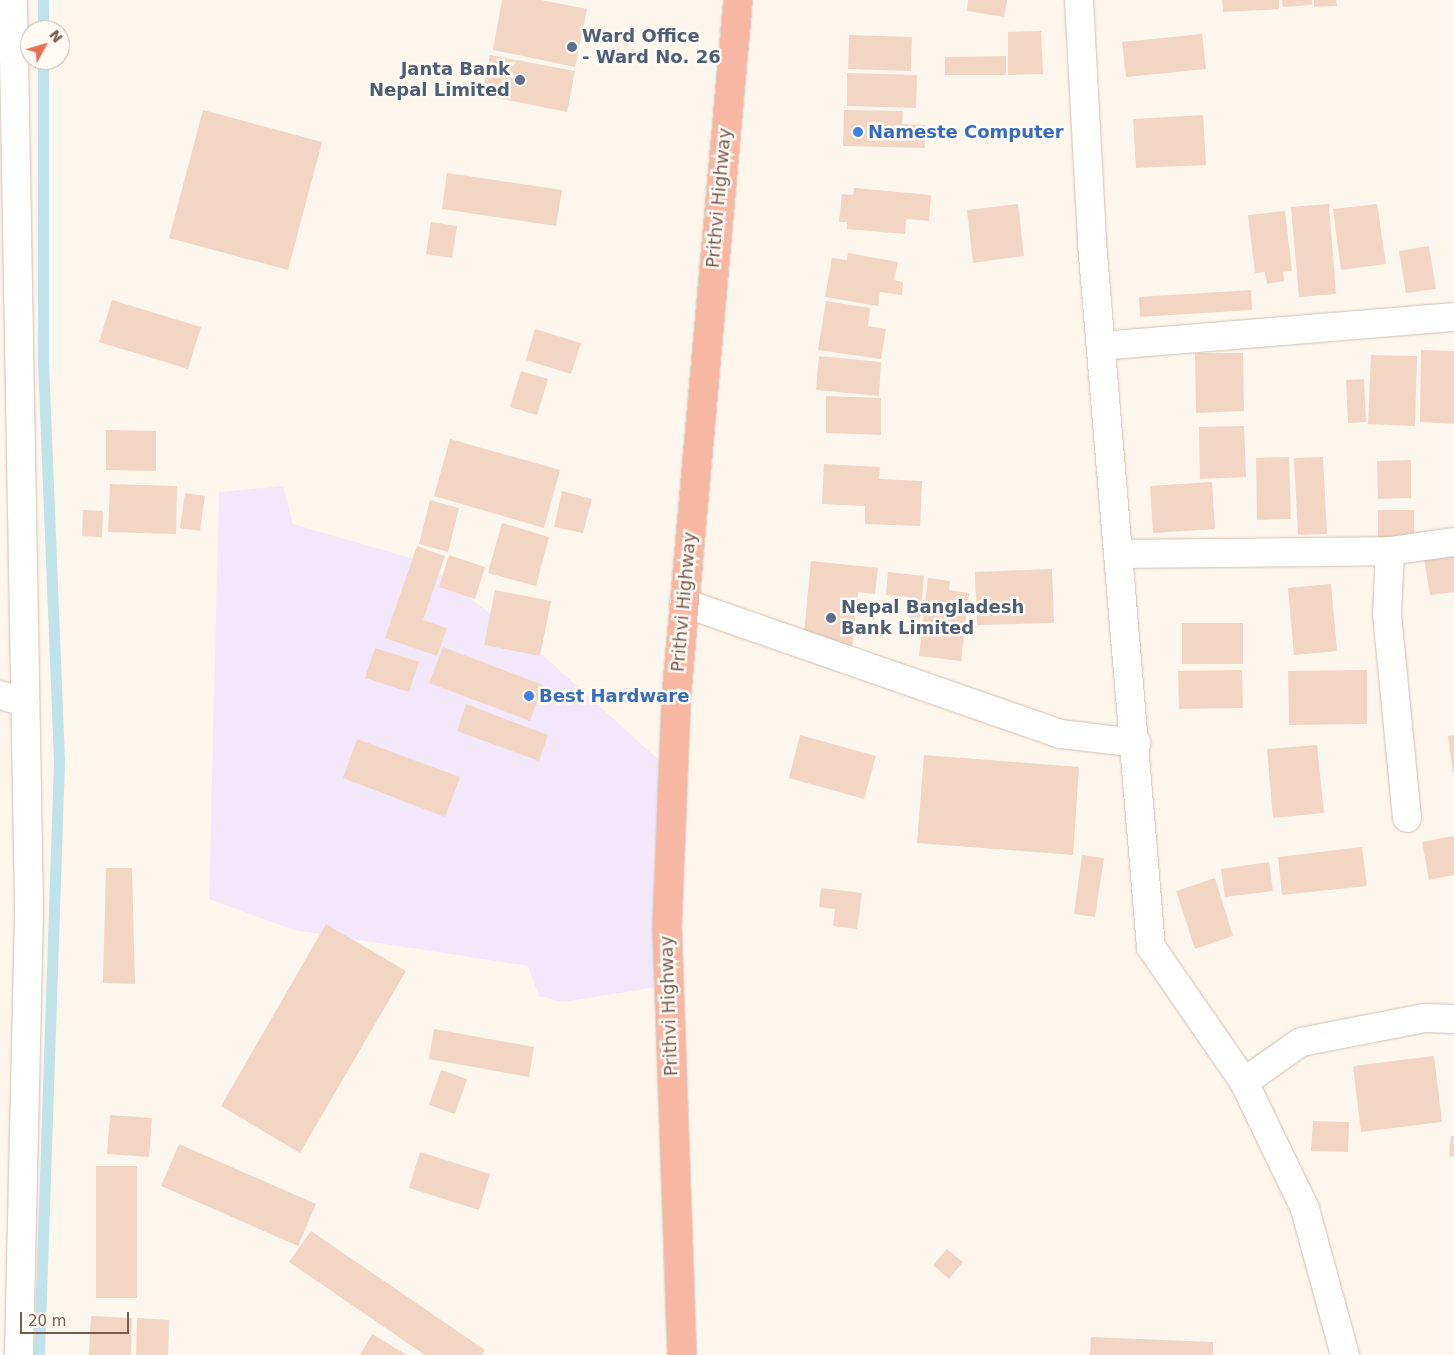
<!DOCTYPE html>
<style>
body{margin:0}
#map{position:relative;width:1454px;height:1355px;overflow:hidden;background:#fdf6ec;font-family:"DejaVu Sans",sans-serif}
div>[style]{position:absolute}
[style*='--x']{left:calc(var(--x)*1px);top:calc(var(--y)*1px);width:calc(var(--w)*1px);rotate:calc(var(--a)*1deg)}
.education>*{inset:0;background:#f3e8fa}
.stream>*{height:11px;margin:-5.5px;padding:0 5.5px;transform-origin:5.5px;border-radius:5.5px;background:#bfe3e8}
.building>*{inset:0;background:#f3d5c3}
.roads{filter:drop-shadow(0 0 1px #d1beb0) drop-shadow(0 0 1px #d1beb0)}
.street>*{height:28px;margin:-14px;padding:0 14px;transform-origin:14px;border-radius:14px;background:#fff}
.highway>*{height:28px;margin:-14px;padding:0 14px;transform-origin:14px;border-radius:14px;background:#f7b7a3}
.dots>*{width:14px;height:14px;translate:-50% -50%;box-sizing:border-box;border:2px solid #fffaf3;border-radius:50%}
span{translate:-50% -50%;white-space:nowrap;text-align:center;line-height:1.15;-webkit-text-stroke:5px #fffaf3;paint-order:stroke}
.service-label{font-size:18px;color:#4e5e75;font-weight:700}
.left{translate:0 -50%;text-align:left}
.right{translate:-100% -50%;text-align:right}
.shop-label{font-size:18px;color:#366cbe;font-weight:700}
.street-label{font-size:18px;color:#7a5c4d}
.north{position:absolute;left:20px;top:20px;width:50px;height:50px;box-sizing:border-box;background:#fffaf3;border:1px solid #cabbb1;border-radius:50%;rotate:51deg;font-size:14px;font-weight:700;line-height:20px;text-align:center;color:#7a5c4d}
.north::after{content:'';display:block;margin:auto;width:18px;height:22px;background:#e76f51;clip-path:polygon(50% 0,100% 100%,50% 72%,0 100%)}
.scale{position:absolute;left:20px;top:1312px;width:109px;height:22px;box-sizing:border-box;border:2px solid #7a5c4d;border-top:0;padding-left:6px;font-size:15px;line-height:18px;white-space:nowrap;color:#7a5c4d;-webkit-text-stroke:4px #fffaf3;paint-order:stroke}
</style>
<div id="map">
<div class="education">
<div style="clip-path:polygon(283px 486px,293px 524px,425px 562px,546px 658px,659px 760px,670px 985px,563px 1002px,539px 996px,528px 966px,294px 930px,209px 899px,219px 492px)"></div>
</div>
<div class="stream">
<div style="--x:43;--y:30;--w:30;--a:-90"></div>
<div style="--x:39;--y:1355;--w:595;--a:-88.07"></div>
<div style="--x:59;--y:760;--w:399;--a:-92.3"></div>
<div style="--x:43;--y:361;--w:301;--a:-90"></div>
</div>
<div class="building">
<div style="clip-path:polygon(502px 0,541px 0,587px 9px,575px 67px,493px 50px)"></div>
<div style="clip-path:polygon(968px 0,1007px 0,1004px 17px,967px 11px)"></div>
<div style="clip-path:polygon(1222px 0,1279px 0,1279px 9px,1223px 12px)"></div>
<div style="clip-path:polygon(1282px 0,1312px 0,1312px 5px,1283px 7px)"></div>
<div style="clip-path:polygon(1314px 0,1336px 0,1337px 6px,1314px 7px)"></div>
<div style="clip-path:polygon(1041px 31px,1043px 74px,1008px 75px,1008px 32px)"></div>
<div style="clip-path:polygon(1202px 34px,1206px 69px,1126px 77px,1122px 42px)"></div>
<div style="clip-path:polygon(849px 35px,912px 37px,911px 71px,848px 69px)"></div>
<div style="clip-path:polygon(490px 55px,575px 71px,567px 112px,482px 95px)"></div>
<div style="clip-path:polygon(1006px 56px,1006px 75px,945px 75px,945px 57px)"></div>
<div style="clip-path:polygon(847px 73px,917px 75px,916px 108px,847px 106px)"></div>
<div style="clip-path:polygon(203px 110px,322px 142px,288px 270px,169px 238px)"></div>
<div style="clip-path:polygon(844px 110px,903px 111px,902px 124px,925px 125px,925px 148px,843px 146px)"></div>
<div style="clip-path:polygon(1203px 115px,1206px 165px,1136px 168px,1133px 119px)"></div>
<div style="clip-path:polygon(447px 173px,562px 190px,556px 226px,442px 209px)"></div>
<div style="clip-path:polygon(854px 188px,931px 195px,929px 221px,906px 219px,905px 234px,847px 229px,847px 222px,839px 222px,842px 194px,853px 195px)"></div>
<div style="clip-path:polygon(1018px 204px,1024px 256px,973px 263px,967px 210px)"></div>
<div style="clip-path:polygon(1329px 204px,1336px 294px,1299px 297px,1291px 207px)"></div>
<div style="clip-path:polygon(1377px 204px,1386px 264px,1341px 270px,1333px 209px)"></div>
<div style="clip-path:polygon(1285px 211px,1292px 271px,1283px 272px,1284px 281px,1267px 284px,1265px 272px,1255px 273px,1248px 215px)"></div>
<div style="clip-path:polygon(431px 222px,457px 226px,452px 258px,426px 254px)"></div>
<div style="clip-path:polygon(1429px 246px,1436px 289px,1406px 293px,1399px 251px)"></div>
<div style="clip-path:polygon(848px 253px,898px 262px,894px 280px,903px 282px,902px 295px,880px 292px,878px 306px,825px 297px,832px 258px,847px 260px)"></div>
<div style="clip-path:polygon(1251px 290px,1252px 310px,1140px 317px,1139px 297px)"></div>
<div style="clip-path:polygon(112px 300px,201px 327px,188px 369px,99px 342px)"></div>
<div style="clip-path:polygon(826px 301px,870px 308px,868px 326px,886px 329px,881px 359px,818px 350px)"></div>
<div style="clip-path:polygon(535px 329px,581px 343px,571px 374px,526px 360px)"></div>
<div style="clip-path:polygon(1421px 350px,1454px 351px,1454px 424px,1420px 422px)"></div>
<div style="clip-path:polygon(1195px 353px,1243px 353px,1244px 411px,1196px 413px)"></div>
<div style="clip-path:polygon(1371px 355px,1417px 356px,1415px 426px,1368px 424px)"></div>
<div style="clip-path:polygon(819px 356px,881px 362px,879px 396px,816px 390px)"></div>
<div style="clip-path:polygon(521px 371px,548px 379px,537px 415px,510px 407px)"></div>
<div style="clip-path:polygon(1364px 379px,1366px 422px,1348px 423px,1346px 380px)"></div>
<div style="clip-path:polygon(826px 396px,881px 398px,881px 435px,826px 433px)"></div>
<div style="clip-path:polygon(1244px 426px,1246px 477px,1200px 479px,1199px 427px)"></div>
<div style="clip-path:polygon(106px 430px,156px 431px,156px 471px,106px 470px)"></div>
<div style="clip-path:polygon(450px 439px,560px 470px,544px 528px,434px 496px)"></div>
<div style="clip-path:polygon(1289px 457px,1291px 519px,1257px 520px,1256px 458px)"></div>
<div style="clip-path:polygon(1323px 457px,1327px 534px,1298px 535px,1294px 458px)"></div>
<div style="clip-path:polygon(1411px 460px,1411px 498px,1378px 499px,1377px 461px)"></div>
<div style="clip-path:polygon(824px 464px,880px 467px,879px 479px,922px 481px,920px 526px,865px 524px,865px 506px,822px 504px)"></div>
<div style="clip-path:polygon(1212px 482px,1215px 529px,1153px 533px,1150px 486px)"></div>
<div style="clip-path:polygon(110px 484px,177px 486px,176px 534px,108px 532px)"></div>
<div style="clip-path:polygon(562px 491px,592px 499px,583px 533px,554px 527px)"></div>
<div style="clip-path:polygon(185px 493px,205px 496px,200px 531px,180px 528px)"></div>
<div style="clip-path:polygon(430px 500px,459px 508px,448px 552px,419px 544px)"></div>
<div style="clip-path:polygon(83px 510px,103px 511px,102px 537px,82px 536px)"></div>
<div style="clip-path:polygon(1378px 510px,1414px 510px,1414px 537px,1378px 537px)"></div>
<div style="clip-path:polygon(502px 523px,549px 537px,536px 586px,488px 573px)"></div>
<div style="clip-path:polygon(417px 546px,445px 556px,423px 620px,447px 628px,437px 656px,385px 638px)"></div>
<div style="clip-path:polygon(1454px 554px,1454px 592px,1430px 595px,1424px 559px)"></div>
<div style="clip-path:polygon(449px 555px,485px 567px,475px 599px,439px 587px)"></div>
<div style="clip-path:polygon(811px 561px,878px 568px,875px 594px,858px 592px,852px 648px,803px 643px)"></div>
<div style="clip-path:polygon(1052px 569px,1054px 623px,977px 625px,975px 572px)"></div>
<div style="clip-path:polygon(888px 572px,924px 576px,920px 618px,907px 616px,908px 597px,886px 595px)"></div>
<div style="clip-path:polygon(928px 578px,950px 581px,949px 590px,969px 593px,961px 661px,919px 656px)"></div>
<div style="clip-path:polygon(1331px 584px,1337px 651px,1294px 655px,1288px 588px)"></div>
<div style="clip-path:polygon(495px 590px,551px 601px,540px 656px,484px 645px)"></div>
<div style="clip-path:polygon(1182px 623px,1243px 623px,1243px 664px,1182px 664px)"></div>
<div style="clip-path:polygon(443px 647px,543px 685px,530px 721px,429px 683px)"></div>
<div style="clip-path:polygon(375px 648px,419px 662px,409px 692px,365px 678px)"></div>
<div style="clip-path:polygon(1242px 670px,1243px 708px,1179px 709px,1178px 671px)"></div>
<div style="clip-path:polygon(1367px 670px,1367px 724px,1289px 725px,1288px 671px)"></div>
<div style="clip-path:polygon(466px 704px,548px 735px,539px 761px,457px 731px)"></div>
<div style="clip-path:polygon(800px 735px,876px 756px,864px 799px,789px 778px)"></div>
<div style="clip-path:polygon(1454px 735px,1454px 773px,1453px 773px,1448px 736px)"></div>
<div style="clip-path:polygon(357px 739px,460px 777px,445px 817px,343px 778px)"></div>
<div style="clip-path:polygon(1317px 745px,1324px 813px,1273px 818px,1267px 749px)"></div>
<div style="clip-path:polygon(924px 755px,1079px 767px,1073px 855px,917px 843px)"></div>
<div style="clip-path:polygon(1454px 836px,1454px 875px,1429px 880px,1422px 842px)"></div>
<div style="clip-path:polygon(1362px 847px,1367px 886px,1282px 895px,1278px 857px)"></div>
<div style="clip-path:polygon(1082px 855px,1104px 858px,1095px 917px,1074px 914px)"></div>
<div style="clip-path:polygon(1269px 862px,1273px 891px,1225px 897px,1221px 869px)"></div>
<div style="clip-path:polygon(106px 868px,132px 868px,135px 984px,103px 983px)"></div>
<div style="clip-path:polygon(1215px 878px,1233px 936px,1195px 949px,1176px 891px)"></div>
<div style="clip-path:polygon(821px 888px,862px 893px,857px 929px,833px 926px,835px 909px,819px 907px)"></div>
<div style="clip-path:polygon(326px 924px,406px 971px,300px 1153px,221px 1106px)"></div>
<div style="clip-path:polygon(434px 1029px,534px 1047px,529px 1077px,429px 1059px)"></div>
<div style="clip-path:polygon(1434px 1056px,1442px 1122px,1361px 1132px,1353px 1066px)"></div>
<div style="clip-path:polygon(441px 1070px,467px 1079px,455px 1114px,429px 1105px)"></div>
<div style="clip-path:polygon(110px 1115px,152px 1118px,149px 1157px,107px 1154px)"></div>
<div style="clip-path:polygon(1313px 1121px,1349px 1122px,1348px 1152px,1311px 1151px)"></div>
<div style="clip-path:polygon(1451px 1136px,1454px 1137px,1454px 1157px,1449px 1156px)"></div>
<div style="clip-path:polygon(179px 1144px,316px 1204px,298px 1246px,161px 1186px)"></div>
<div style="clip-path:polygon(420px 1152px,490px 1174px,479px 1210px,409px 1188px)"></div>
<div style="clip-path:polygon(96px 1166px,137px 1166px,137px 1298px,96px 1298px)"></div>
<div style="clip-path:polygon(311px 1231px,485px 1350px,482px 1355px,425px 1355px,289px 1262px)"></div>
<div style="clip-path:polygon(947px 1249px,963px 1262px,949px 1279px,933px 1265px)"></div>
<div style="clip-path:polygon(91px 1316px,132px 1318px,131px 1355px,89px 1355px)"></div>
<div style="clip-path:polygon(137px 1318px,169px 1320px,168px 1355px,136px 1355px)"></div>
<div style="clip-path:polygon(372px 1334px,407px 1355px,360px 1355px)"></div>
<div style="clip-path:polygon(1091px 1337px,1213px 1342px,1213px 1355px,1090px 1355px)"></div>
</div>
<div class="roads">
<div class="street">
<div style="--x:13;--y:0;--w:912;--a:88.99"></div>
<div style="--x:29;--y:912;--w:443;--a:91.3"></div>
<div style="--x:1079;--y:0;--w:243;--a:86.9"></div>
<div style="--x:1092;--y:243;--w:706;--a:85.21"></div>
<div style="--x:1151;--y:947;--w:164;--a:55.4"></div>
<div style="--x:1244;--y:1082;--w:141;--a:64.3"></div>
<div style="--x:1305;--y:1209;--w:151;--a:74.7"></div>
<div style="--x:1101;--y:346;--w:354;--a:-4.7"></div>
<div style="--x:1390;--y:551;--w:63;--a:92.7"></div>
<div style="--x:1387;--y:614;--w:205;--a:84.4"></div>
<div style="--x:1119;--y:554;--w:271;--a:-0.6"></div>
<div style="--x:1390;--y:551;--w:65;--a:-8"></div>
<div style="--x:684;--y:603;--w:399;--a:19.2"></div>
<div style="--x:1061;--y:734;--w:76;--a:6.8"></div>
<div style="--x:0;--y:695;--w:26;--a:16"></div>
<div style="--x:1244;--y:1082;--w:70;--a:-35.1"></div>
<div style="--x:1301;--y:1042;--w:126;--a:-11"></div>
<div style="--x:1425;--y:1018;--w:29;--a:2"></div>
</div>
<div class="highway">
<div style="--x:682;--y:1355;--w:427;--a:-92"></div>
<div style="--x:667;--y:928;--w:228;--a:-87.7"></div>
<div style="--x:676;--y:700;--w:703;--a:-84.94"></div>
</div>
</div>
<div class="dots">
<div style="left:572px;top:47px;background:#5c6f8a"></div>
<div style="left:520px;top:80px;background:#5c6f8a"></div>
<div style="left:858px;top:132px;background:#3f7fe0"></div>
<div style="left:831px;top:618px;background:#5c6f8a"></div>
<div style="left:529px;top:696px;background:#3f7fe0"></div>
</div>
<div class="service-label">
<span class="left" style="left:582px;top:47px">Ward Office<br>- Ward No. 26</span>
<span class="right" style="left:510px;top:80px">Janta Bank<br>Nepal Limited</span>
<span class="left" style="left:841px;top:618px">Nepal Bangladesh<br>Bank Limited</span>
</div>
<div class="shop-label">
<span class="left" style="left:868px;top:132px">Nameste Computer</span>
<span class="left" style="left:539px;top:696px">Best Hardware</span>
</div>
<div class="street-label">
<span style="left:719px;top:198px;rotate:-85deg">Prithvi Highway</span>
<span style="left:684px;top:602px;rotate:-85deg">Prithvi Highway</span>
<span style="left:669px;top:1006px;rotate:-92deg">Prithvi Highway</span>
</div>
<div class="north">N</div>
<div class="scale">20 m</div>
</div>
